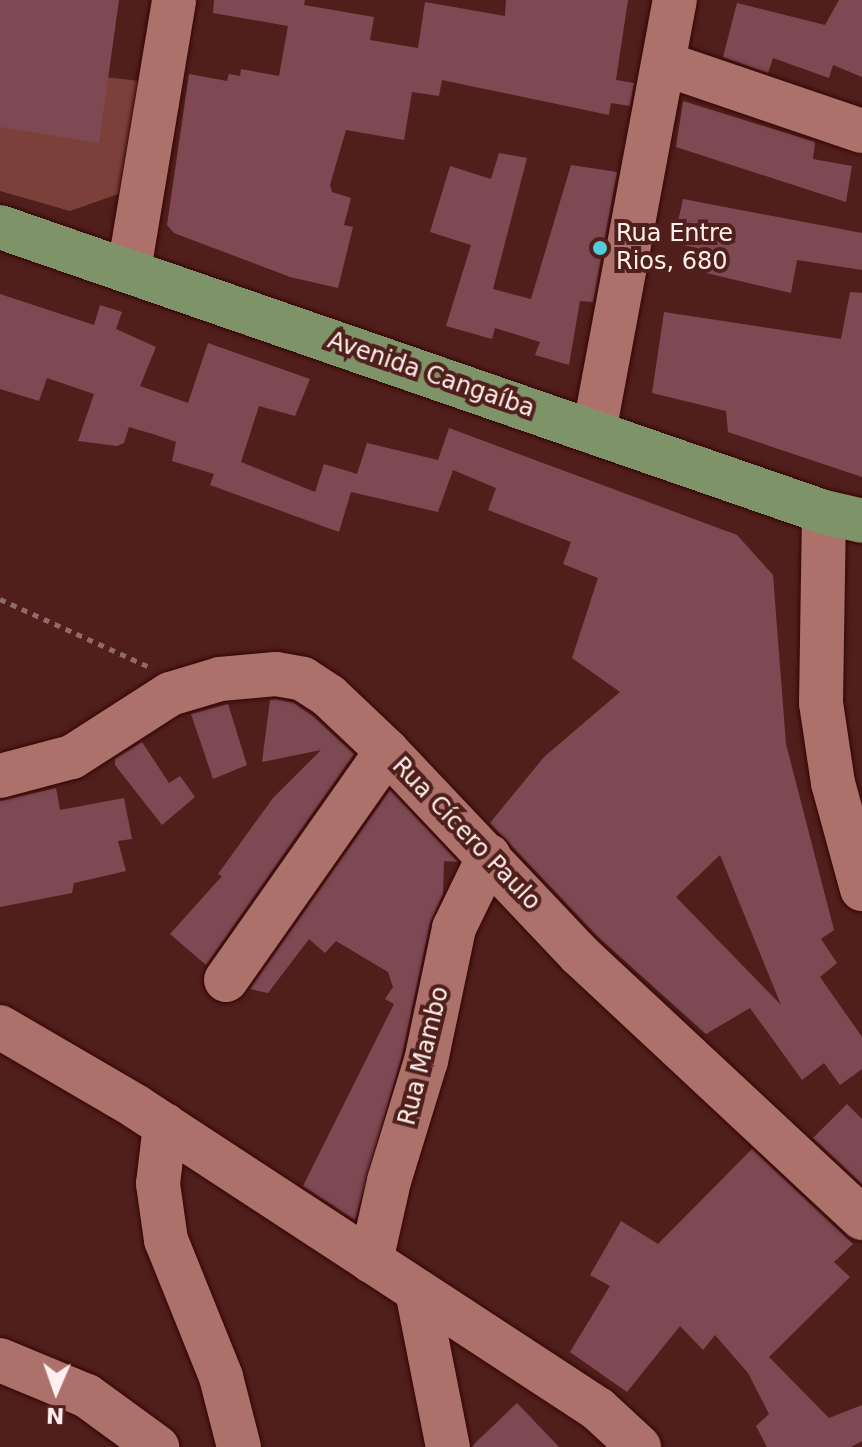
<!DOCTYPE html>
<meta charset="utf-8">
<style>
body{margin:0}
#map{position:relative;width:862px;height:1447px;overflow:hidden;background:#501f1b;font-family:"DejaVu Sans",sans-serif}
div>[style]{position:absolute}
[style*='--x']{left:calc(var(--x)*1px);top:calc(var(--y)*1px);width:calc(var(--w)*1px);rotate:calc(var(--a)*1deg)}
.green>*{inset:0;background:#7c403b}
.building>*{inset:0;background:#7f4954}
.path>*{height:5px;margin-top:-2.5px;transform-origin:0;background:repeating-linear-gradient(90deg,#8f6b68 0 6px,transparent 0 12px)}
.roads{filter:drop-shadow(0 0 2px #340505) drop-shadow(0 0 2px #340505)}
.minor>*{height:44px;margin:-22px;padding:0 22px;transform-origin:22px;border-radius:22px;background:#ab716a}
.major>*{height:44px;margin:-22px;padding:0 22px;transform-origin:22px;border-radius:22px;background:#7f9369}
.dots>*{width:22px;height:22px;translate:-50% -50%;box-sizing:border-box;border:4px solid #501f1b;border-radius:50%}
span{translate:-50% -50%;white-space:nowrap;text-align:center;line-height:1.15;-webkit-text-stroke:8px #501f1b;paint-order:stroke}
.poi-label{font-size:24px;color:#fef0ee}
.left{translate:0 -50%;text-align:left}
.street-label{font-size:24px;color:#fef0ee}
.north{position:absolute;left:16px;top:1351px;width:80px;height:80px;-webkit-text-stroke:6px #501f1b;paint-order:stroke;rotate:182deg;font-size:22px;font-weight:700;line-height:32px;text-align:center;color:#fef0ee}
.north::after{content:'';display:block;margin:auto;width:28px;height:36px;background:#fef0ee;clip-path:polygon(50% 0,100% 100%,50% 72%,0 100%)}
</style>
<div id="map">
<div class="green">
<div style="clip-path:polygon(17px 67px,148px 82px,124px 192px,70px 211px,0 191px,0 72px)"></div>
</div>
<div class="building">
<div style="clip-path:polygon(0 0,119px 0,99px 143px,0 127px)"></div>
<div style="clip-path:polygon(214px 0,305px 0,304px 5px,374px 17px,370px 40px,418px 48px,425px 2px,505px 16px,506px 0,628px 0,616px 80px,634px 83px,630px 106px,611px 103px,609px 115px,442px 80px,439px 96px,412px 92px,404px 140px,346px 130px,330px 185px,332px 192px,351px 198px,344px 225px,353px 227px,338px 288px,290px 277px,174px 233px,167px 225px,189px 74px,227px 81px,229px 74px,240px 76px,241px 69px,279px 76px,288px 26px,213px 13px)"></div>
<div style="clip-path:polygon(839px 0,862px 0,862px 77px,833px 65px,829px 78px,773px 58px,768px 73px,723px 57px,737px 3px,825px 25px)"></div>
<div style="clip-path:polygon(683px 101px,815px 142px,813px 159px,852px 166px,846px 202px,676px 147px)"></div>
<div style="clip-path:polygon(499px 153px,527px 158px,493px 289px,531px 299px,571px 165px,617px 172px,593px 302px,580px 301px,569px 365px,535px 355px,540px 342px,495px 328px,492px 339px,446px 326px,471px 245px,430px 232px,450px 166px,491px 179px)"></div>
<div style="clip-path:polygon(683px 199px,862px 233px,862px 270px,797px 260px,791px 293px,702px 272px,707px 250px,673px 243px)"></div>
<div style="clip-path:polygon(850px 292px,862px 293px,862px 477px,728px 432px,726px 411px,652px 393px,664px 312px,841px 339px)"></div>
<div style="clip-path:polygon(evenodd,0 294px,94px 325px,100px 305px,122px 312px,116px 329px,156px 347px,140px 386px,188px 403px,208px 343px,310px 379px,295px 416px,259px 406px,241px 462px,315px 492px,324px 464px,357px 474px,367px 443px,438px 460px,449px 428px,737px 535px,773px 575px,786px 744px,834px 930px,821px 939px,837px 963px,820px 977px,862px 1037px,862px 1069px,840px 1085px,824px 1063px,802px 1080px,750px 1008px,706px 1034px,598px 937px,490px 823px,544px 757px,620px 692px,572px 658px,598px 578px,563px 564px,571px 542px,488px 510px,496px 488px,453px 470px,438px 512px,351px 492px,339px 532px,210px 485px,214px 474px,172px 461px,176px 442px,156px 435px,129px 427px,124px 443px,117px 446px,78px 441px,94px 394px,47px 378px,39px 401px,0 389px,0 294px,720px 855px,781px 1005px,676px 897px,720px 855px)"></div>
<div style="clip-path:polygon(275px 699px,294px 703px,313px 716px,354px 754px,206px 965px,170px 934px,222px 876px,218px 874px,273px 798px,321px 750px,262px 762px,270px 700px)"></div>
<div style="clip-path:polygon(228px 704px,247px 765px,213px 779px,191px 714px)"></div>
<div style="clip-path:polygon(142px 742px,169px 783px,180px 776px,195px 797px,162px 825px,115px 765px,115px 759px)"></div>
<div style="clip-path:polygon(56px 788px,60px 810px,124px 798px,132px 839px,118px 841px,126px 871px,74px 883px,72px 893px,0 907px,0 801px)"></div>
<div style="clip-path:polygon(390px 790px,458px 862px,444px 861px,443px 894px,430px 923px,402px 1055px,355px 1220px,303px 1186px,394px 1004px,385px 999px,393px 987px,388px 972px,336px 941px,325px 953px,309px 939px,268px 993px,250px 989px)"></div>
<div style="clip-path:polygon(847px 1104px,862px 1119px,862px 1184px,813px 1138px)"></div>
<div style="clip-path:polygon(752px 1149px,853px 1244px,834px 1262px,850px 1277px,769px 1357px,829px 1418px,862px 1405px,862px 1441px,851px 1447px,767px 1447px,756px 1426px,769px 1414px,748px 1373px,715px 1335px,703px 1350px,680px 1326px,627px 1392px,570px 1352px,610px 1286px,590px 1275px,621px 1221px,658px 1244px)"></div>
<div style="clip-path:polygon(517px 1403px,559px 1447px,472px 1447px,472px 1446px)"></div>
</div>
<div class="path">
<div style="--x:0;--y:599;--w:162;--a:24.4"></div>
</div>
<div class="roads">
<div class="minor">
<div style="--x:665;--y:64;--w:208;--a:18.8"></div>
<div style="--x:129;--y:270;--w:274;--a:-80.5"></div>
<div style="--x:594;--y:432;--w:440;--a:-79.4"></div>
<div style="--x:824;--y:512;--w:191;--a:90.9"></div>
<div style="--x:821;--y:703;--w:81;--a:81.5"></div>
<div style="--x:833;--y:783;--w:110;--a:74.7"></div>
<div style="--x:0;--y:776;--w:74;--a:-14.8"></div>
<div style="--x:72;--y:757;--w:117;--a:-32.7"></div>
<div style="--x:170;--y:694;--w:52;--a:-16.7"></div>
<div style="--x:220;--y:679;--w:56;--a:-5.1"></div>
<div style="--x:276;--y:674;--w:27;--a:10"></div>
<div style="--x:303;--y:679;--w:31;--a:33"></div>
<div style="--x:329;--y:696;--w:80;--a:43.5"></div>
<div style="--x:387;--y:751;--w:281;--a:46.6"></div>
<div style="--x:580;--y:955;--w:386;--a:43"></div>
<div style="--x:226;--y:980;--w:280;--a:-54.9"></div>
<div style="--x:0;--y:1027;--w:156;--a:30.3"></div>
<div style="--x:135;--y:1106;--w:553;--a:33.2"></div>
<div style="--x:598;--y:1409;--w:56;--a:42.8"></div>
<div style="--x:165;--y:1125;--w:59;--a:96.8"></div>
<div style="--x:158;--y:1184;--w:57;--a:81.9"></div>
<div style="--x:166;--y:1240;--w:148;--a:68.1"></div>
<div style="--x:221;--y:1377;--w:72;--a:75.6"></div>
<div style="--x:371;--y:1261;--w:82;--a:-77.3"></div>
<div style="--x:389;--y:1181;--w:126;--a:-72.9"></div>
<div style="--x:426;--y:1061;--w:136;--a:-78.1"></div>
<div style="--x:454;--y:928;--w:80;--a:-64.1"></div>
<div style="--x:417;--y:1291;--w:159;--a:78.8"></div>
<div style="--x:0;--y:1360;--w:94;--a:22.5"></div>
<div style="--x:87;--y:1396;--w:87;--a:36.1"></div>
</div>
<div class="major">
<div style="--x:0;--y:227;--w:872;--a:19.08"></div>
<div style="--x:824;--y:512;--w:39;--a:13"></div>
</div>
</div>
<div class="dots">
<div style="left:600px;top:248px;background:#53cbda"></div>
</div>
<div class="poi-label">
<span class="left" style="left:616px;top:248px">Rua Entre<br>Rios, 680</span>
</div>
<div class="street-label">
<span style="left:431px;top:375px;rotate:19deg">Avenida Cangaíba</span>
<span style="left:466px;top:834px;rotate:46deg">Rua Cícero Paulo</span>
<span style="left:424px;top:1056px;rotate:-76deg">Rua Mambo</span>
</div>
<div class="north">N</div>
</div>
